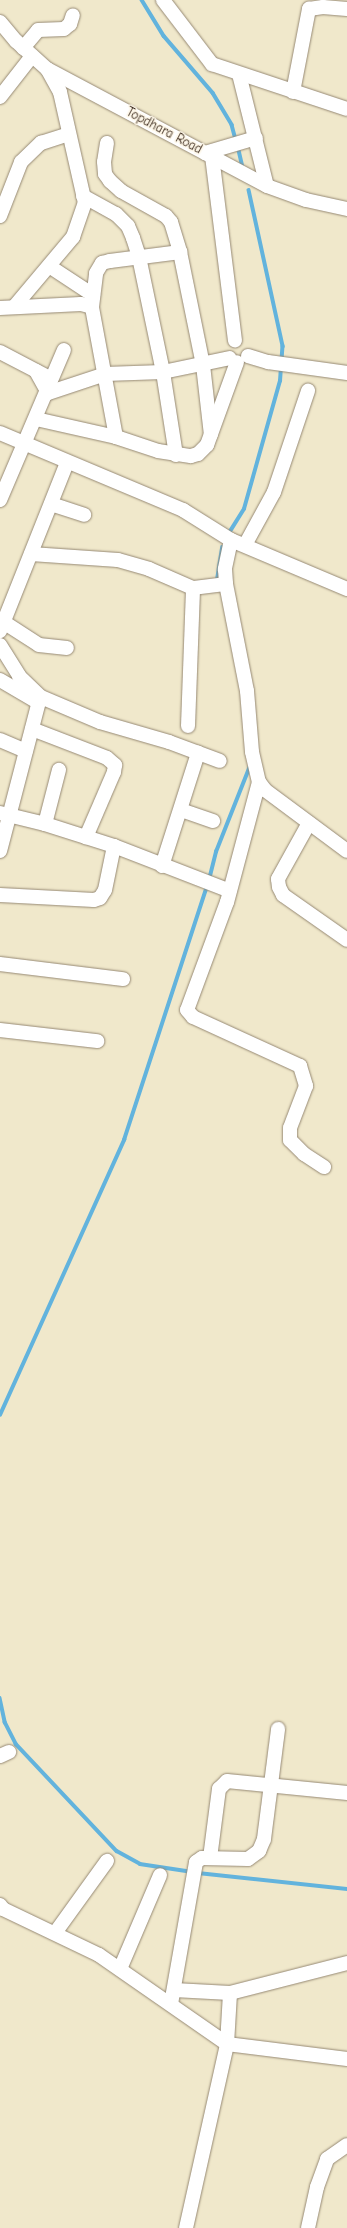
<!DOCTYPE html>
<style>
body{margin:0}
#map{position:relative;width:347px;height:2228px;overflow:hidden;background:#f0e8cb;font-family:"Comic Neue",sans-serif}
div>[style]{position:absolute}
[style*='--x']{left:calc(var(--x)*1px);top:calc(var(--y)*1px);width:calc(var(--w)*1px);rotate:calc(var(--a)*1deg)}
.stream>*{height:3.5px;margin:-1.75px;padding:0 1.75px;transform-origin:1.75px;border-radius:1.75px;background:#62b3dd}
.roads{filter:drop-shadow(0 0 1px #968974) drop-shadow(0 0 1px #968974)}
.minor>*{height:14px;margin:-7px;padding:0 7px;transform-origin:7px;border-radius:7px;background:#fff}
span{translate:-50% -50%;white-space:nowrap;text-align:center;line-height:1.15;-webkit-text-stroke:3px #fcf5e5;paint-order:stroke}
.street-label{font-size:13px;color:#3b2a1e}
</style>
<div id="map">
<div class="stream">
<div style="--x:142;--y:0;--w:42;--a:58.6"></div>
<div style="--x:164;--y:36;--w:75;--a:49.3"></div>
<div style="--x:213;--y:93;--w:37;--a:59"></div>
<div style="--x:232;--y:125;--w:16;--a:75"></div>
<div style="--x:238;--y:146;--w:23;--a:77"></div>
<div style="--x:249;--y:190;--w:160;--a:77.7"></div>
<div style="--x:283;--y:346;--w:15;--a:94"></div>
<div style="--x:229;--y:533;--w:28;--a:-58"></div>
<div style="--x:244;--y:509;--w:133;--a:-74.3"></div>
<div style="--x:280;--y:381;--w:14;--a:-86"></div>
<div style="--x:217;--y:580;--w:33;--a:-81"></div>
<div style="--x:209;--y:880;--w:29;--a:-76"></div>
<div style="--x:216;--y:852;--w:92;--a:-68.4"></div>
<div style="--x:0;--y:1415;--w:302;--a:-65.7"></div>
<div style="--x:124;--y:1140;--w:267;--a:-71.9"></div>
<div style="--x:0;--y:1698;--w:25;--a:78"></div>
<div style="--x:5;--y:1722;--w:25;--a:63"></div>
<div style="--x:16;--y:1744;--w:147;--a:46.7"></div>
<div style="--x:117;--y:1851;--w:26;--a:29"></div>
<div style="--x:140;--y:1864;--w:53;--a:8.7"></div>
<div style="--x:198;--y:1873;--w:150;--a:6.1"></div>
</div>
<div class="roads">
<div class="minor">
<div style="--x:163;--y:0;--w:81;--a:52.6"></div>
<div style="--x:212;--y:64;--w:142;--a:18.4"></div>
<div style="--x:0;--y:22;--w:25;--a:50"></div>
<div style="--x:16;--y:41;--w:42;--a:42.1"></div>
<div style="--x:47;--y:69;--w:249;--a:28"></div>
<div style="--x:267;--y:186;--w:41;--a:19.7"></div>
<div style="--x:306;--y:200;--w:42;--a:12.4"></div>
<div style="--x:23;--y:48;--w:23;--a:-50"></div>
<div style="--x:38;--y:30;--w:26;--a:-2"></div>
<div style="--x:64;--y:29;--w:8;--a:-40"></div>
<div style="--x:70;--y:24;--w:9;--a:-72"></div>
<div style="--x:239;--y:74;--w:115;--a:76"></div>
<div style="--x:293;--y:92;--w:85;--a:-79.1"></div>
<div style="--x:309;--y:9;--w:14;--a:-8"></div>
<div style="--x:323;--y:7;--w:24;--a:5"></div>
<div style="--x:0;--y:97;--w:52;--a:-52"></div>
<div style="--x:107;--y:143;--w:19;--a:99"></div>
<div style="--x:104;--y:162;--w:12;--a:85"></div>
<div style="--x:105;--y:174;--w:9;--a:54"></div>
<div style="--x:110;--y:181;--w:15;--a:42"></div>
<div style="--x:121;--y:191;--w:51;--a:29.1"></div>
<div style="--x:166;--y:216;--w:8;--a:50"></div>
<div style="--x:171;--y:222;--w:31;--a:73"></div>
<div style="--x:180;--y:252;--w:115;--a:78.5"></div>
<div style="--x:203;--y:365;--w:70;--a:83.5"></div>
<div style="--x:205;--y:153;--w:53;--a:-16.4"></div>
<div style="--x:212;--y:156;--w:186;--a:82.9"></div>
<div style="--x:83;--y:196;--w:38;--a:29"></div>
<div style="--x:116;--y:214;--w:17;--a:45"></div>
<div style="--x:128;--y:226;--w:13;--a:67"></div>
<div style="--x:133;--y:238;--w:20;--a:72"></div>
<div style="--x:139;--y:257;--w:117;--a:78.2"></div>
<div style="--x:163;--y:372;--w:84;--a:81.1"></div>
<div style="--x:0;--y:216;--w:58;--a:-68.7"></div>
<div style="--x:21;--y:162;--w:28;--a:-44"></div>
<div style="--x:41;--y:143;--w:29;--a:-18"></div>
<div style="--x:49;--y:266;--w:53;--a:33.4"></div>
<div style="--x:14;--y:307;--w:92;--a:-49.9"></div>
<div style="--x:73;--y:237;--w:36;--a:-71"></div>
<div style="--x:85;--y:203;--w:114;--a:-102.7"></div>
<div style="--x:60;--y:92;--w:26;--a:-119"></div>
<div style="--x:0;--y:308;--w:81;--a:-2.8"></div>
<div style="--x:81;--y:304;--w:11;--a:15"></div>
<div style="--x:0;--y:352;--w:50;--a:27.6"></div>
<div style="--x:248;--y:356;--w:21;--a:17"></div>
<div style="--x:268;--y:362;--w:80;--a:7.9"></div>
<div style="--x:36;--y:371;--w:25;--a:61"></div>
<div style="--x:48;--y:393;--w:60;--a:-18.4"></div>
<div style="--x:105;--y:374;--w:58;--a:-2"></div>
<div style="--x:163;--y:372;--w:68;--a:-11.8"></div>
<div style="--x:36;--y:419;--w:82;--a:12.7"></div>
<div style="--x:116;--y:437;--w:44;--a:18.4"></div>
<div style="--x:158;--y:451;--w:33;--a:9"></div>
<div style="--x:191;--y:456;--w:7;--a:-16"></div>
<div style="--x:198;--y:454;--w:13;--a:-45"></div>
<div style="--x:207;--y:445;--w:88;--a:-70.1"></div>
<div style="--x:0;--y:433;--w:199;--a:22.8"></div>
<div style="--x:183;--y:510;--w:57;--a:32"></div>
<div style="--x:231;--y:540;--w:126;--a:22.9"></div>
<div style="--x:116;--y:437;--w:132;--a:-100.5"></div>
<div style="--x:92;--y:307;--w:34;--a:-83"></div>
<div style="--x:96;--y:273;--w:12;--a:-59"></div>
<div style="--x:102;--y:263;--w:8;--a:-14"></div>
<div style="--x:110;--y:261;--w:71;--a:-7.3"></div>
<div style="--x:0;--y:500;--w:163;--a:-66.9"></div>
<div style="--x:51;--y:504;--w:35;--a:18"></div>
<div style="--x:231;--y:540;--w:30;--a:102"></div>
<div style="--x:225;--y:569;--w:15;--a:86"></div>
<div style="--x:226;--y:584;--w:109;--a:78.9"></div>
<div style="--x:247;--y:691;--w:61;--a:85.3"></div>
<div style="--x:252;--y:752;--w:31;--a:77"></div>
<div style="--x:259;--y:782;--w:10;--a:53"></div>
<div style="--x:265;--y:790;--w:102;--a:36.6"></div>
<div style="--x:245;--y:545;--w:60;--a:-61.3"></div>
<div style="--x:274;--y:492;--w:107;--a:-71.4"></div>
<div style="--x:31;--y:554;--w:87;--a:3.9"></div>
<div style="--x:118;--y:560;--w:32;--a:16"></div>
<div style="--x:149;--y:569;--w:48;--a:23.4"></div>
<div style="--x:193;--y:588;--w:33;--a:-7"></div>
<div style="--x:5;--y:623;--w:40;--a:32.9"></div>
<div style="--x:39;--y:645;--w:28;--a:6"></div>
<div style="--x:0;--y:631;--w:181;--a:-68.3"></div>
<div style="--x:0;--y:645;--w:36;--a:58"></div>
<div style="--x:19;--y:676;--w:30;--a:44"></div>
<div style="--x:41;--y:697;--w:64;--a:23"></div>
<div style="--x:100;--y:722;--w:72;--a:16.2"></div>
<div style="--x:169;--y:742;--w:54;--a:20.4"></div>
<div style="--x:0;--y:680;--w:45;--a:30.5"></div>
<div style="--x:188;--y:726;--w:138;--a:-87.9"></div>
<div style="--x:32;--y:729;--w:80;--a:21.1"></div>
<div style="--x:107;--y:758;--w:11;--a:41"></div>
<div style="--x:115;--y:765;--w:7;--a:98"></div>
<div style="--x:114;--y:772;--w:71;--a:113.3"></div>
<div style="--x:0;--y:740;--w:28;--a:23"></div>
<div style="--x:259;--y:782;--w:124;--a:104.9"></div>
<div style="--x:227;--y:902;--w:115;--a:110.3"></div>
<div style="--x:187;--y:1010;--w:9;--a:49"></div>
<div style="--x:193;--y:1017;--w:118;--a:24.6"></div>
<div style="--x:300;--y:1066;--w:21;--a:73"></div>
<div style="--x:306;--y:1086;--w:45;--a:110.9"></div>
<div style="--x:290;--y:1128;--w:12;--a:90"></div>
<div style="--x:290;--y:1140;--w:20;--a:45"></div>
<div style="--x:304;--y:1154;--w:24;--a:33"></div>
<div style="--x:181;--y:810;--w:34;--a:19"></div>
<div style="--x:0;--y:813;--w:46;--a:13.7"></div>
<div style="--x:45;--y:824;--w:72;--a:17.7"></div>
<div style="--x:114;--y:846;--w:124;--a:21.2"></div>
<div style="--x:309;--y:823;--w:64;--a:119"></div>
<div style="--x:278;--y:879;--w:8;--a:83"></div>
<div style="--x:279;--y:887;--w:9;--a:63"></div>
<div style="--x:283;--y:895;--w:78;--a:35.1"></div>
<div style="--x:45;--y:824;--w:56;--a:-75.5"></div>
<div style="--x:0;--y:851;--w:151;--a:-75.4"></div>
<div style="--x:162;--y:866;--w:119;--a:-72.3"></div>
<div style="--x:0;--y:895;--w:94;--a:3"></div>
<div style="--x:94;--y:900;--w:6;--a:-18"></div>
<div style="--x:100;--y:898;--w:9;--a:-58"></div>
<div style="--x:105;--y:890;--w:45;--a:-78.4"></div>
<div style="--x:0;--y:964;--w:124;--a:7"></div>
<div style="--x:0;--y:1030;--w:98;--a:6.5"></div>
<div style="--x:0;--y:1756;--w:10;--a:-24"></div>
<div style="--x:210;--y:1858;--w:70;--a:-82.6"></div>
<div style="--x:219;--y:1789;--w:11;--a:-45"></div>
<div style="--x:227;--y:1781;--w:121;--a:5.7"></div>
<div style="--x:0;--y:1905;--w:5;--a:53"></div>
<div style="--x:3;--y:1909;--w:106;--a:25.6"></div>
<div style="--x:99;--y:1955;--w:156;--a:34.8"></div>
<div style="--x:227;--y:2044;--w:121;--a:7.1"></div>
<div style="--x:55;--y:1933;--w:89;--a:-54.2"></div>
<div style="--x:120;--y:1969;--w:102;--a:-66.9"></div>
<div style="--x:174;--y:1990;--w:56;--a:3.1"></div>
<div style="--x:230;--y:1993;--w:121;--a:-14.4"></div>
<div style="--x:171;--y:2004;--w:144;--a:-80"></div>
<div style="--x:196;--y:1862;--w:7;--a:-34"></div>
<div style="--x:202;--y:1858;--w:46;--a:1.2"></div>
<div style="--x:248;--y:1859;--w:14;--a:-36"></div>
<div style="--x:259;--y:1851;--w:13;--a:-67"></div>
<div style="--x:264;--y:1839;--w:111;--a:-82.7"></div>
<div style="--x:186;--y:2228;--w:189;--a:-77.4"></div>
<div style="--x:227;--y:2044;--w:51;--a:-86.6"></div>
<div style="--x:308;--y:2228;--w:42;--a:-77.6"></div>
<div style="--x:317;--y:2187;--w:30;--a:-70"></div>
<div style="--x:327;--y:2159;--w:24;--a:-35"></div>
</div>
</div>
<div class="street-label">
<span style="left:164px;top:131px;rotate:28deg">Topdhara Road</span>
</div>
</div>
